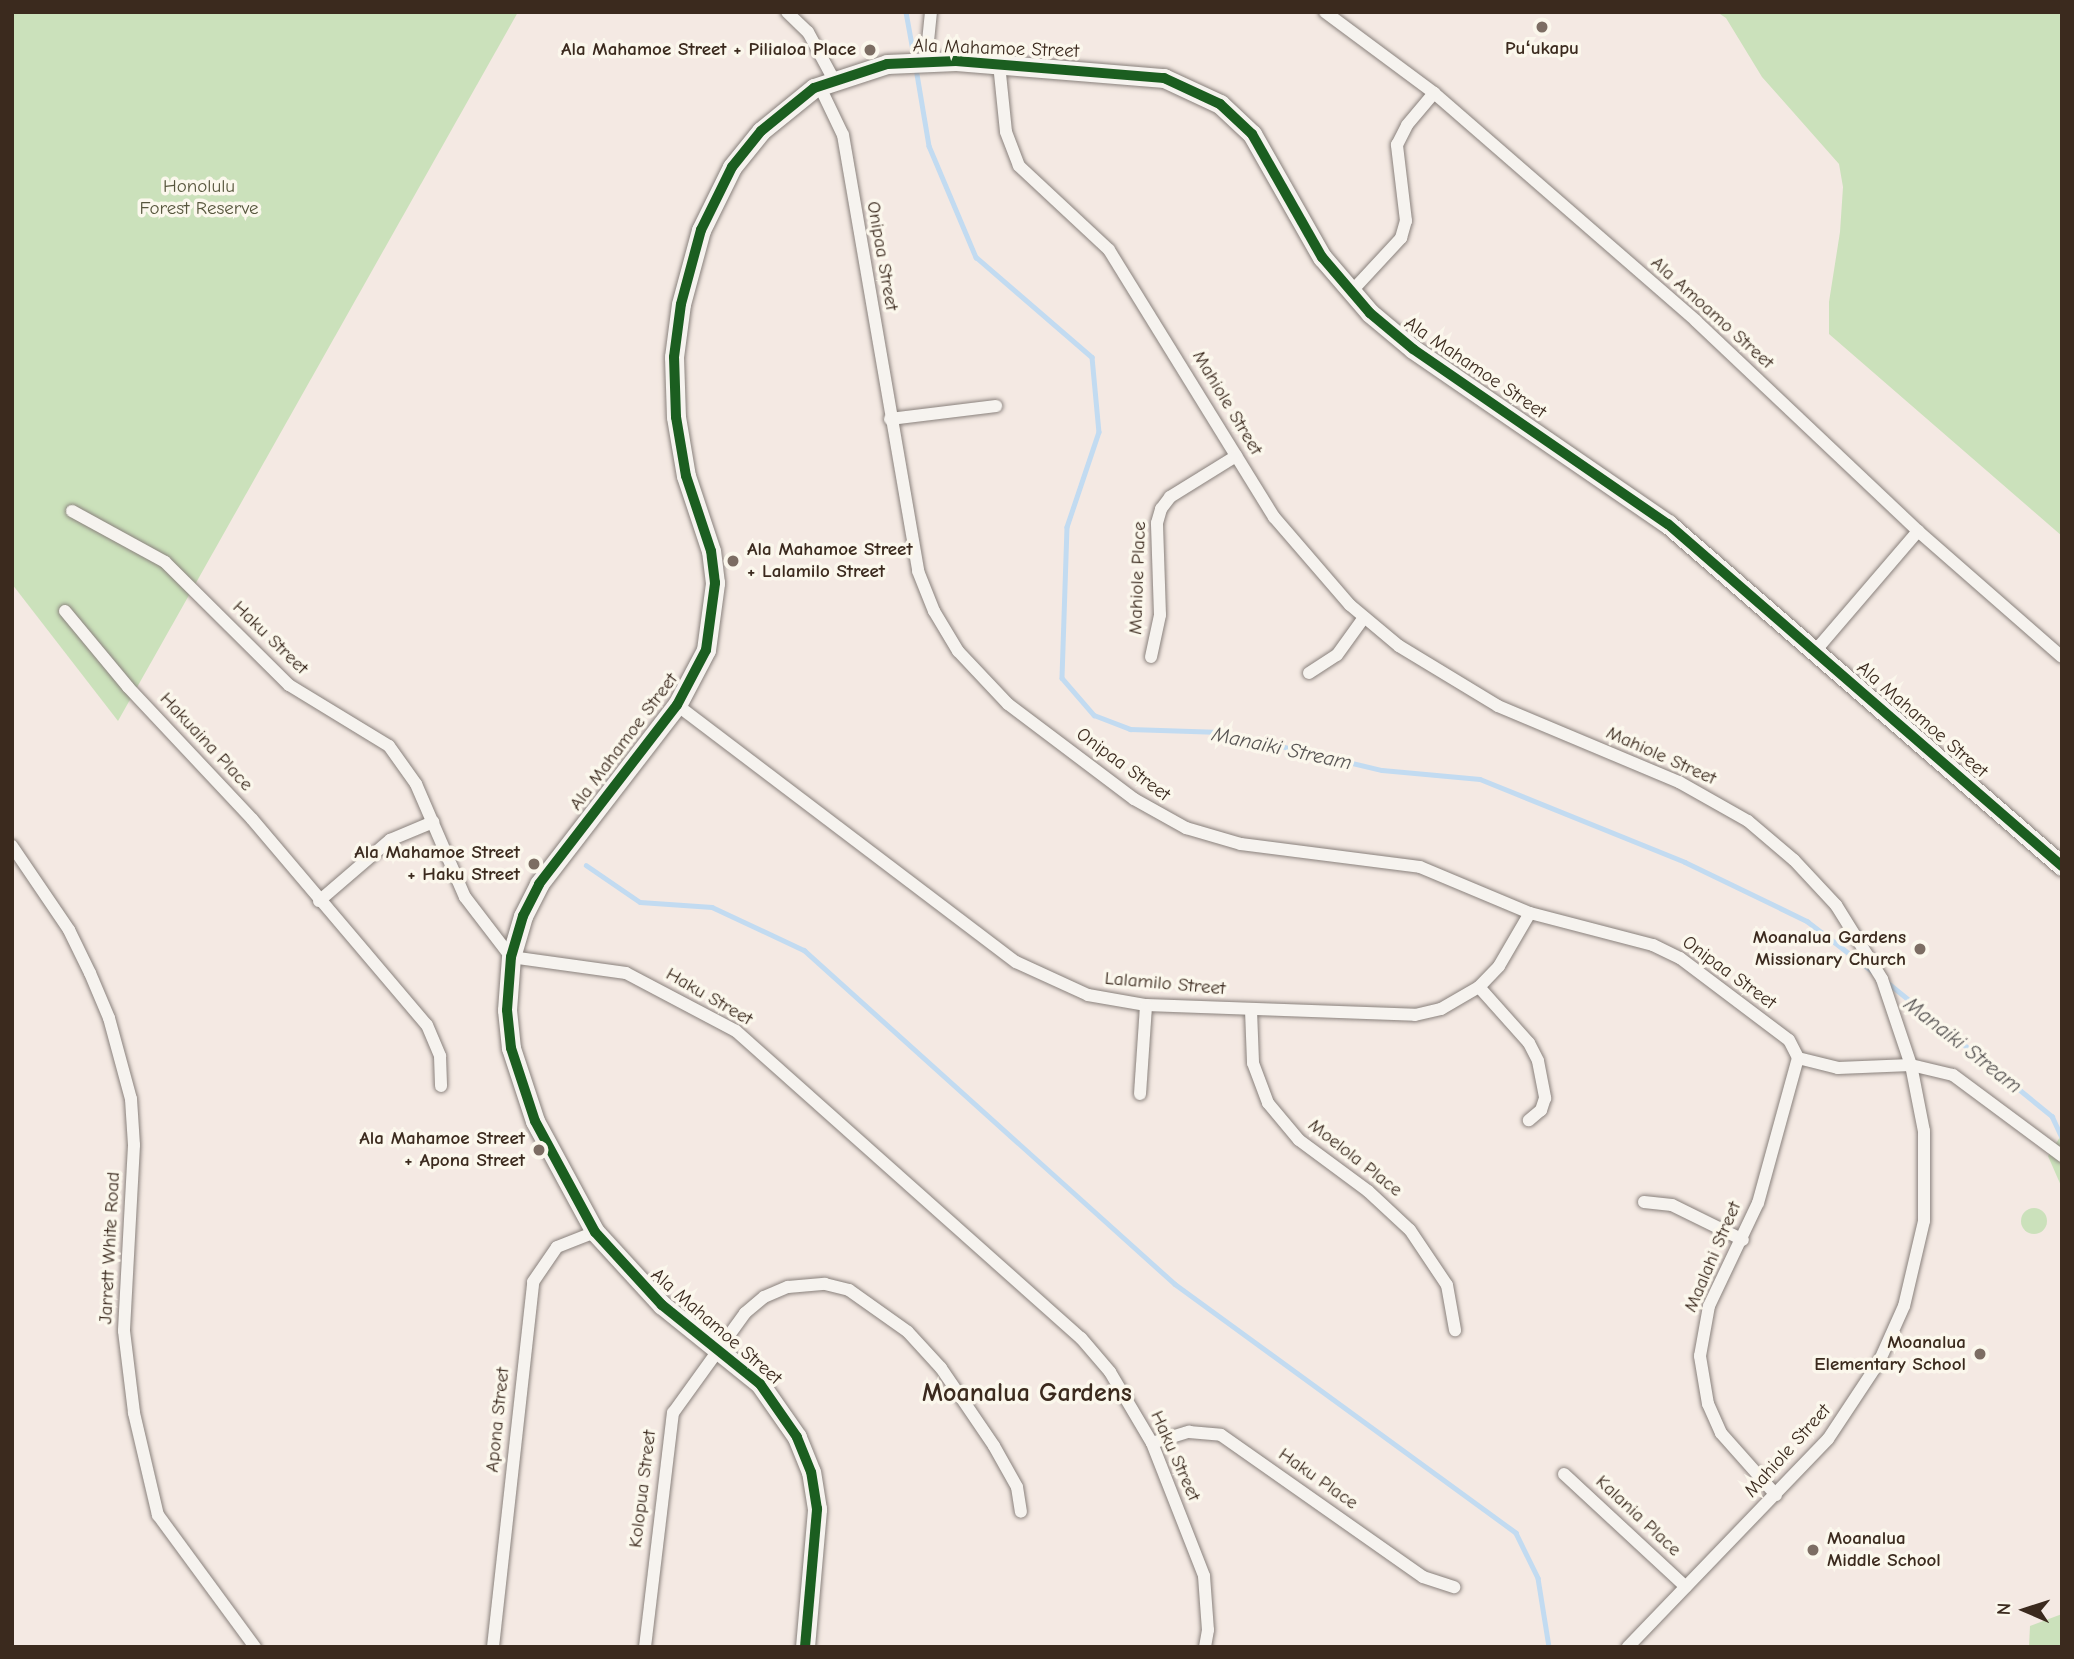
<!DOCTYPE html>
<meta charset="utf-8">
<style>
body{margin:0}
#map{position:relative;width:2074px;height:1659px;overflow:hidden;background:#f4e9e3;font-family:"Comic Neue",sans-serif}
div>[style]{position:absolute}
[style*='--x']{left:calc(var(--x)*1px);top:calc(var(--y)*1px);width:calc(var(--w)*1px);rotate:calc(var(--a)*1deg)}
.green>*{inset:0;background:#cbe1bb}
.round{border-radius:50%}
.stream>*{height:4.5px;margin:-2.25px;padding:0 2.25px;transform-origin:2.25px;border-radius:2.25px;background:#c2dbf1}
.roads{filter:drop-shadow(0 0 2px #89817c) drop-shadow(0 0 2px #89817c)}
.street>*{height:12px;margin:-6px;padding:0 6px;transform-origin:6px;border-radius:6px;background:#f6f3ef}
.secondary>*{height:19px;margin:-9.5px;padding:0 9.5px;transform-origin:9.5px;border-radius:9.5px;background:#f6f3ef}
.cycleway>*{height:10px;margin:-5px;padding:0 5px;transform-origin:5px;border-radius:5px;background:#1b5e20}
.dots>*{width:19px;height:19px;translate:-50% -50%;box-sizing:border-box;border:4px solid #fbf7ec;border-radius:50%}
span{translate:-50% -50%;white-space:nowrap;text-align:center;line-height:1.15;-webkit-text-stroke:7px #fbf7ec;paint-order:stroke}
.street-label{font-size:19px;color:#3b2a1e}
.poi-label{font-size:19px;color:#3b2a1e;font-weight:700}
.right{translate:-100% -50%;text-align:right}
.left{translate:0 -50%;text-align:left}
.park-label{font-size:19px;color:#57563d}
.water-label{font-size:21px;color:#585554;font-style:italic}
.district-label{font-size:26px;color:#3b2a1e;font-weight:700}
.frame{position:absolute;inset:0;border:14px solid #3b2a1e;pointer-events:none}
.north{position:absolute;left:1990px;top:1575px;width:70px;height:70px;-webkit-text-stroke:5px #fbf7ec;paint-order:stroke;rotate:273deg;font-size:19px;font-weight:700;line-height:28px;text-align:center;color:#3b2a1e}
.north::after{content:'';display:block;margin:auto;width:24px;height:32px;background:#3b2a1e;clip-path:polygon(50% 0,100% 100%,50% 72%,0 100%)}
</style>
<div id="map">
<div class="green">
<div style="clip-path:polygon(12px 12px,518px 12px,118px 721px,12px 584px)"></div>
<div style="clip-path:polygon(1717px 12px,2062px 12px,2062px 536px,1829px 334px,1829px 302px,1840px 232px,1843px 187px,1839px 164px,1762px 77px,1726px 18px)"></div>
<div style="clip-path:polygon(2062px 1134px,2062px 1188px,2048px 1156px)"></div>
<div class="round" style="left:2021px;top:1208px;width:26px;height:26px"></div>
<div style="clip-path:polygon(2062px 1614px,2062px 1647px,2029px 1647px,2030px 1626px)"></div>
</div>
<div class="stream">
<div style="--x:906;--y:12;--w:45;--a:79.7"></div>
<div style="--x:916;--y:68;--w:79;--a:80.5"></div>
<div style="--x:929;--y:146;--w:121;--a:67.1"></div>
<div style="--x:976;--y:257;--w:153;--a:40.8"></div>
<div style="--x:1092;--y:357;--w:75;--a:84.7"></div>
<div style="--x:1099;--y:432;--w:100;--a:108.6"></div>
<div style="--x:1067;--y:527;--w:151;--a:91.9"></div>
<div style="--x:1062;--y:678;--w:49;--a:49.1"></div>
<div style="--x:1094;--y:715;--w:39;--a:21"></div>
<div style="--x:1130;--y:729;--w:91;--a:1.9"></div>
<div style="--x:1221;--y:732;--w:165;--a:13.3"></div>
<div style="--x:1382;--y:770;--w:98;--a:5.2"></div>
<div style="--x:1480;--y:779;--w:221;--a:22"></div>
<div style="--x:1685;--y:862;--w:136;--a:25.8"></div>
<div style="--x:1807;--y:921;--w:82;--a:37.6"></div>
<div style="--x:586;--y:865;--w:65;--a:34.4"></div>
<div style="--x:640;--y:902;--w:72;--a:4"></div>
<div style="--x:712;--y:907;--w:102;--a:25.1"></div>
<div style="--x:804;--y:950;--w:499;--a:42"></div>
<div style="--x:1175;--y:1284;--w:422;--a:36.1"></div>
<div style="--x:1516;--y:1533;--w:50;--a:63.9"></div>
<div style="--x:1538;--y:1578;--w:70;--a:80.9"></div>
<div style="--x:1887;--y:982;--w:213;--a:39.1"></div>
<div style="--x:2052;--y:1116;--w:23;--a:65"></div>
</div>
<div class="roads">
<div class="street">
<div style="--x:787;--y:12;--w:29;--a:44"></div>
<div style="--x:808;--y:32;--w:55;--a:61.6"></div>
<div style="--x:1325;--y:12;--w:136;--a:36.6"></div>
<div style="--x:1434;--y:93;--w:347;--a:41"></div>
<div style="--x:1696;--y:321;--w:306;--a:43.4"></div>
<div style="--x:1918;--y:531;--w:191;--a:41.2"></div>
<div style="--x:926;--y:61;--w:49;--a:-84.2"></div>
<div style="--x:999;--y:64;--w:68;--a:84.1"></div>
<div style="--x:1006;--y:132;--w:36;--a:69"></div>
<div style="--x:1019;--y:166;--w:123;--a:43"></div>
<div style="--x:1109;--y:250;--w:314;--a:58.3"></div>
<div style="--x:1274;--y:517;--w:116;--a:49.2"></div>
<div style="--x:1350;--y:605;--w:64;--a:39.9"></div>
<div style="--x:1399;--y:646;--w:116;--a:31.2"></div>
<div style="--x:1498;--y:706;--w:196;--a:22.8"></div>
<div style="--x:1679;--y:782;--w:79;--a:29.5"></div>
<div style="--x:1748;--y:821;--w:60;--a:40.3"></div>
<div style="--x:1794;--y:860;--w:62;--a:47"></div>
<div style="--x:1836;--y:905;--w:87;--a:58.1"></div>
<div style="--x:1882;--y:979;--w:91;--a:71.4"></div>
<div style="--x:1911;--y:1065;--w:67;--a:78.9"></div>
<div style="--x:1924;--y:1131;--w:90;--a:90"></div>
<div style="--x:1924;--y:1221;--w:87;--a:103.2"></div>
<div style="--x:1904;--y:1306;--w:61;--a:114.1"></div>
<div style="--x:1879;--y:1362;--w:92;--a:123.5"></div>
<div style="--x:1828;--y:1439;--w:289;--a:133.9"></div>
<div style="--x:819;--y:85;--w:55;--a:64.4"></div>
<div style="--x:843;--y:135;--w:442;--a:80.2"></div>
<div style="--x:918;--y:571;--w:43;--a:68.2"></div>
<div style="--x:934;--y:611;--w:47;--a:59"></div>
<div style="--x:958;--y:651;--w:73;--a:46.7"></div>
<div style="--x:1008;--y:704;--w:158;--a:37"></div>
<div style="--x:1134;--y:799;--w:60;--a:29.1"></div>
<div style="--x:1186;--y:828;--w:57;--a:16.2"></div>
<div style="--x:1241;--y:844;--w:180;--a:7.3"></div>
<div style="--x:1420;--y:867;--w:119;--a:22.7"></div>
<div style="--x:1530;--y:913;--w:127;--a:14.6"></div>
<div style="--x:1653;--y:945;--w:30;--a:26"></div>
<div style="--x:1680;--y:958;--w:136;--a:37"></div>
<div style="--x:1789;--y:1040;--w:20;--a:63"></div>
<div style="--x:1798;--y:1058;--w:41;--a:14"></div>
<div style="--x:1838;--y:1068;--w:73;--a:-2.4"></div>
<div style="--x:1911;--y:1065;--w:43;--a:13.4"></div>
<div style="--x:1953;--y:1075;--w:136;--a:36.6"></div>
<div style="--x:1351;--y:292;--w:74;--a:-47.2"></div>
<div style="--x:1401;--y:238;--w:18;--a:-74"></div>
<div style="--x:1406;--y:221;--w:77;--a:-96.8"></div>
<div style="--x:1397;--y:145;--w:22;--a:-63"></div>
<div style="--x:1407;--y:125;--w:42;--a:-49.8"></div>
<div style="--x:890;--y:419;--w:107;--a:-7"></div>
<div style="--x:72;--y:511;--w:106;--a:28.7"></div>
<div style="--x:165;--y:562;--w:175;--a:44.8"></div>
<div style="--x:289;--y:685;--w:117;--a:31.4"></div>
<div style="--x:389;--y:746;--w:47;--a:54.6"></div>
<div style="--x:416;--y:784;--w:123;--a:66.6"></div>
<div style="--x:465;--y:897;--w:76;--a:52.5"></div>
<div style="--x:511;--y:957;--w:116;--a:7.9"></div>
<div style="--x:626;--y:973;--w:124;--a:27.8"></div>
<div style="--x:736;--y:1031;--w:462;--a:41.7"></div>
<div style="--x:1081;--y:1338;--w:45;--a:49.5"></div>
<div style="--x:1110;--y:1372;--w:82;--a:59.4"></div>
<div style="--x:1152;--y:1443;--w:143;--a:68.6"></div>
<div style="--x:1204;--y:1576;--w:54;--a:85.8"></div>
<div style="--x:1208;--y:1630;--w:17;--a:100"></div>
<div style="--x:65;--y:611;--w:99;--a:50.3"></div>
<div style="--x:128;--y:687;--w:181;--a:46.8"></div>
<div style="--x:252;--y:819;--w:270;--a:49.7"></div>
<div style="--x:427;--y:1025;--w:34;--a:67"></div>
<div style="--x:440;--y:1056;--w:30;--a:88"></div>
<div style="--x:1816;--y:650;--w:157;--a:-49.4"></div>
<div style="--x:1151;--y:657;--w:43;--a:-77.9"></div>
<div style="--x:1160;--y:615;--w:92;--a:-91.9"></div>
<div style="--x:1157;--y:523;--w:15;--a:-74"></div>
<div style="--x:1161;--y:509;--w:15;--a:-53"></div>
<div style="--x:1170;--y:497;--w:78;--a:-31.8"></div>
<div style="--x:1309;--y:673;--w:33;--a:-33"></div>
<div style="--x:1337;--y:655;--w:44;--a:-54.2"></div>
<div style="--x:677;--y:705;--w:425;--a:37.2"></div>
<div style="--x:1016;--y:962;--w:79;--a:24.6"></div>
<div style="--x:1088;--y:995;--w:59;--a:9.8"></div>
<div style="--x:1146;--y:1005;--w:269;--a:2.1"></div>
<div style="--x:1415;--y:1015;--w:27;--a:-13"></div>
<div style="--x:1441;--y:1009;--w:44;--a:-30.1"></div>
<div style="--x:1479;--y:987;--w:29;--a:-46"></div>
<div style="--x:1499;--y:966;--w:61;--a:-59.7"></div>
<div style="--x:12;--y:846;--w:102;--a:55.8"></div>
<div style="--x:69;--y:930;--w:48;--a:64"></div>
<div style="--x:90;--y:973;--w:49;--a:67.1"></div>
<div style="--x:109;--y:1018;--w:84;--a:74.8"></div>
<div style="--x:131;--y:1099;--w:46;--a:86.3"></div>
<div style="--x:134;--y:1145;--w:186;--a:93.1"></div>
<div style="--x:124;--y:1331;--w:83;--a:83"></div>
<div style="--x:134;--y:1413;--w:105;--a:76.8"></div>
<div style="--x:158;--y:1515;--w:164;--a:53.7"></div>
<div style="--x:319;--y:901;--w:94;--a:-40.7"></div>
<div style="--x:390;--y:840;--w:47;--a:-22.7"></div>
<div style="--x:1479;--y:987;--w:75;--a:48.2"></div>
<div style="--x:1529;--y:1043;--w:20;--a:63"></div>
<div style="--x:1538;--y:1061;--w:38;--a:79"></div>
<div style="--x:1545;--y:1098;--w:13;--a:108"></div>
<div style="--x:1541;--y:1110;--w:16;--a:140"></div>
<div style="--x:1251;--y:1010;--w:53;--a:87.8"></div>
<div style="--x:1253;--y:1063;--w:43;--a:69.4"></div>
<div style="--x:1268;--y:1103;--w:48;--a:50"></div>
<div style="--x:1299;--y:1140;--w:86;--a:36.5"></div>
<div style="--x:1368;--y:1191;--w:57;--a:42.9"></div>
<div style="--x:1410;--y:1230;--w:66;--a:56.1"></div>
<div style="--x:1447;--y:1285;--w:46;--a:79.9"></div>
<div style="--x:1140;--y:1094;--w:89;--a:-86.1"></div>
<div style="--x:1644;--y:1202;--w:28;--a:6"></div>
<div style="--x:1672;--y:1205;--w:79;--a:26.2"></div>
<div style="--x:1152;--y:1443;--w:39;--a:-17"></div>
<div style="--x:1189;--y:1432;--w:32;--a:5"></div>
<div style="--x:1221;--y:1435;--w:247;--a:35.1"></div>
<div style="--x:1423;--y:1577;--w:33;--a:18"></div>
<div style="--x:1564;--y:1474;--w:166;--a:42.8"></div>
<div style="--x:1776;--y:1495;--w:83;--a:-131.6"></div>
<div style="--x:1721;--y:1433;--w:32;--a:-114"></div>
<div style="--x:1708;--y:1404;--w:49;--a:-99.5"></div>
<div style="--x:1700;--y:1356;--w:51;--a:-79.8"></div>
<div style="--x:1709;--y:1306;--w:114;--a:-64.6"></div>
<div style="--x:1758;--y:1203;--w:150;--a:-74.6"></div>
<div style="--x:493;--y:1647;--w:367;--a:-83.7"></div>
<div style="--x:533;--y:1282;--w:42;--a:-55.6"></div>
<div style="--x:557;--y:1247;--w:41;--a:-21.5"></div>
<div style="--x:645;--y:1647;--w:236;--a:-83.2"></div>
<div style="--x:673;--y:1413;--w:123;--a:-54.2"></div>
<div style="--x:745;--y:1313;--w:25;--a:-40"></div>
<div style="--x:764;--y:1297;--w:26;--a:-23"></div>
<div style="--x:788;--y:1287;--w:37;--a:-5"></div>
<div style="--x:825;--y:1284;--w:25;--a:14"></div>
<div style="--x:849;--y:1290;--w:72;--a:35.4"></div>
<div style="--x:908;--y:1332;--w:49;--a:47.5"></div>
<div style="--x:941;--y:1368;--w:94;--a:55.8"></div>
<div style="--x:994;--y:1446;--w:47;--a:60.7"></div>
<div style="--x:1017;--y:1487;--w:25;--a:81"></div>
</div>
<div class="secondary">
<div style="--x:805;--y:1647;--w:139;--a:-85"></div>
<div style="--x:817;--y:1509;--w:37;--a:-99"></div>
<div style="--x:811;--y:1472;--w:38;--a:-112"></div>
<div style="--x:797;--y:1437;--w:65;--a:-124.9"></div>
<div style="--x:760;--y:1384;--w:126;--a:-141.1"></div>
<div style="--x:662;--y:1305;--w:99;--a:-132.5"></div>
<div style="--x:595;--y:1232;--w:126;--a:-118.4"></div>
<div style="--x:535;--y:1121;--w:77;--a:-108.2"></div>
<div style="--x:511;--y:1048;--w:38;--a:-96"></div>
<div style="--x:507;--y:1010;--w:53;--a:-85.7"></div>
<div style="--x:511;--y:957;--w:43;--a:-73.7"></div>
<div style="--x:523;--y:916;--w:36;--a:-63"></div>
<div style="--x:539;--y:884;--w:226;--a:-52.4"></div>
<div style="--x:677;--y:705;--w:62;--a:-62.2"></div>
<div style="--x:706;--y:650;--w:68;--a:-82.3"></div>
<div style="--x:715;--y:583;--w:32;--a:-97"></div>
<div style="--x:711;--y:551;--w:79;--a:-108.4"></div>
<div style="--x:686;--y:476;--w:60;--a:-99.6"></div>
<div style="--x:676;--y:417;--w:60;--a:-91.9"></div>
<div style="--x:674;--y:357;--w:53;--a:-82.5"></div>
<div style="--x:681;--y:304;--w:77;--a:-74.9"></div>
<div style="--x:701;--y:230;--w:70;--a:-63.8"></div>
<div style="--x:732;--y:167;--w:46;--a:-51.1"></div>
<div style="--x:761;--y:131;--w:68;--a:-39.1"></div>
<div style="--x:814;--y:88;--w:77;--a:-18.2"></div>
<div style="--x:887;--y:64;--w:69;--a:-2.5"></div>
<div style="--x:956;--y:61;--w:209;--a:4.7"></div>
<div style="--x:1164;--y:78;--w:62;--a:24.9"></div>
<div style="--x:1220;--y:104;--w:44;--a:43.2"></div>
<div style="--x:1252;--y:134;--w:142;--a:60.4"></div>
<div style="--x:1322;--y:257;--w:74;--a:49.4"></div>
<div style="--x:1370;--y:313;--w:56;--a:39.9"></div>
<div style="--x:1413;--y:349;--w:309;--a:34.5"></div>
<div style="--x:1668;--y:524;--w:522;--a:40.96"></div>
</div>
</div>
<div class="cycleway">
<div style="--x:805;--y:1647;--w:139;--a:-85"></div>
<div style="--x:817;--y:1509;--w:37;--a:-99"></div>
<div style="--x:811;--y:1472;--w:38;--a:-112"></div>
<div style="--x:797;--y:1437;--w:65;--a:-124.9"></div>
<div style="--x:760;--y:1384;--w:126;--a:-141.1"></div>
<div style="--x:662;--y:1305;--w:99;--a:-132.5"></div>
<div style="--x:595;--y:1232;--w:126;--a:-118.4"></div>
<div style="--x:535;--y:1121;--w:77;--a:-108.2"></div>
<div style="--x:511;--y:1048;--w:38;--a:-96"></div>
<div style="--x:507;--y:1010;--w:53;--a:-85.7"></div>
<div style="--x:511;--y:957;--w:43;--a:-73.7"></div>
<div style="--x:523;--y:916;--w:36;--a:-63"></div>
<div style="--x:539;--y:884;--w:226;--a:-52.4"></div>
<div style="--x:677;--y:705;--w:62;--a:-62.2"></div>
<div style="--x:706;--y:650;--w:68;--a:-82.3"></div>
<div style="--x:715;--y:583;--w:32;--a:-97"></div>
<div style="--x:711;--y:551;--w:79;--a:-108.4"></div>
<div style="--x:686;--y:476;--w:60;--a:-99.6"></div>
<div style="--x:676;--y:417;--w:60;--a:-91.9"></div>
<div style="--x:674;--y:357;--w:53;--a:-82.5"></div>
<div style="--x:681;--y:304;--w:77;--a:-74.9"></div>
<div style="--x:701;--y:230;--w:70;--a:-63.8"></div>
<div style="--x:732;--y:167;--w:46;--a:-51.1"></div>
<div style="--x:761;--y:131;--w:68;--a:-39.1"></div>
<div style="--x:814;--y:88;--w:77;--a:-18.2"></div>
<div style="--x:887;--y:64;--w:69;--a:-2.5"></div>
<div style="--x:956;--y:61;--w:209;--a:4.7"></div>
<div style="--x:1164;--y:78;--w:62;--a:24.9"></div>
<div style="--x:1220;--y:104;--w:44;--a:43.2"></div>
<div style="--x:1252;--y:134;--w:142;--a:60.4"></div>
<div style="--x:1322;--y:257;--w:74;--a:49.4"></div>
<div style="--x:1370;--y:313;--w:56;--a:39.9"></div>
<div style="--x:1413;--y:349;--w:309;--a:34.5"></div>
<div style="--x:1668;--y:524;--w:522;--a:40.96"></div>
</div>
<div class="dots">
<div style="left:1542px;top:27px;background:#7c6d63"></div>
<div style="left:870px;top:50px;background:#7c6d63"></div>
<div style="left:733px;top:561px;background:#7c6d63"></div>
<div style="left:534px;top:864px;background:#7c6d63"></div>
<div style="left:1920px;top:949px;background:#7c6d63"></div>
<div style="left:539px;top:1150px;background:#7c6d63"></div>
<div style="left:1980px;top:1354px;background:#7c6d63"></div>
<div style="left:1813px;top:1550px;background:#7c6d63"></div>
</div>
<div class="street-label">
<span style="left:996px;top:49px;rotate:2deg">Ala Mahamoe Street</span>
<span style="left:882px;top:256px;rotate:80deg">Onipaa Street</span>
<span style="left:1712px;top:313px;rotate:42deg">Ala Amoamo Street</span>
<span style="left:1475px;top:368px;rotate:34deg">Ala Mahamoe Street</span>
<span style="left:1227px;top:403px;rotate:59deg">Mahiole Street</span>
<span style="left:1138px;top:578px;rotate:-88deg">Mahiole Place</span>
<span style="left:270px;top:638px;rotate:44deg">Haku Street</span>
<span style="left:1922px;top:720px;rotate:41deg">Ala Mahamoe Street</span>
<span style="left:206px;top:742px;rotate:47deg">Hakuaina Place</span>
<span style="left:624px;top:742px;rotate:-53deg">Ala Mahamoe Street</span>
<span style="left:1661px;top:756px;rotate:24deg">Mahiole Street</span>
<span style="left:1123px;top:765px;rotate:36deg">Onipaa Street</span>
<span style="left:1729px;top:973px;rotate:36deg">Onipaa Street</span>
<span style="left:1165px;top:984px;rotate:5deg">Lalamilo Street</span>
<span style="left:709px;top:997px;rotate:30deg">Haku Street</span>
<span style="left:1355px;top:1158px;rotate:38deg">Moelola Place</span>
<span style="left:110px;top:1248px;rotate:-87deg">Jarrett White Road</span>
<span style="left:1713px;top:1257px;rotate:-67deg">Maalahi Street</span>
<span style="left:716px;top:1327px;rotate:41deg">Ala Mahamoe Street</span>
<span style="left:498px;top:1420px;rotate:-84deg">Apona Street</span>
<span style="left:1788px;top:1451px;rotate:-48deg">Mahiole Street</span>
<span style="left:1175px;top:1456px;rotate:66deg">Haku Street</span>
<span style="left:1318px;top:1479px;rotate:35deg">Haku Place</span>
<span style="left:643px;top:1489px;rotate:-83deg">Kolopua Street</span>
<span style="left:1638px;top:1516px;rotate:43deg">Kalania Place</span>
</div>
<div class="poi-label">
<span style="left:1542px;top:49px">Puʻukapu</span>
<span class="right" style="left:856px;top:50px">Ala Mahamoe Street + Pilialoa Place</span>
<span class="left" style="left:747px;top:561px">Ala Mahamoe Street<br>+ Lalamilo Street</span>
<span class="right" style="left:520px;top:864px">Ala Mahamoe Street<br>+ Haku Street</span>
<span class="right" style="left:1906px;top:949px">Moanalua Gardens<br>Missionary Church</span>
<span class="right" style="left:525px;top:1150px">Ala Mahamoe Street<br>+ Apona Street</span>
<span class="right" style="left:1966px;top:1354px">Moanalua<br>Elementary School</span>
<span class="left" style="left:1827px;top:1550px">Moanalua<br>Middle School</span>
</div>
<div class="park-label">
<span style="left:199px;top:198px">Honolulu<br>Forest Reserve</span>
</div>
<div class="water-label">
<span style="left:1282px;top:748px;rotate:12deg">Manaiki Stream</span>
<span style="left:1963px;top:1045px;rotate:38deg">Manaiki Stream</span>
</div>
<div class="district-label">
<span style="left:1027px;top:1394px">Moanalua Gardens</span>
</div>
<div class="frame"></div>
<div class="north">N</div>
</div>
